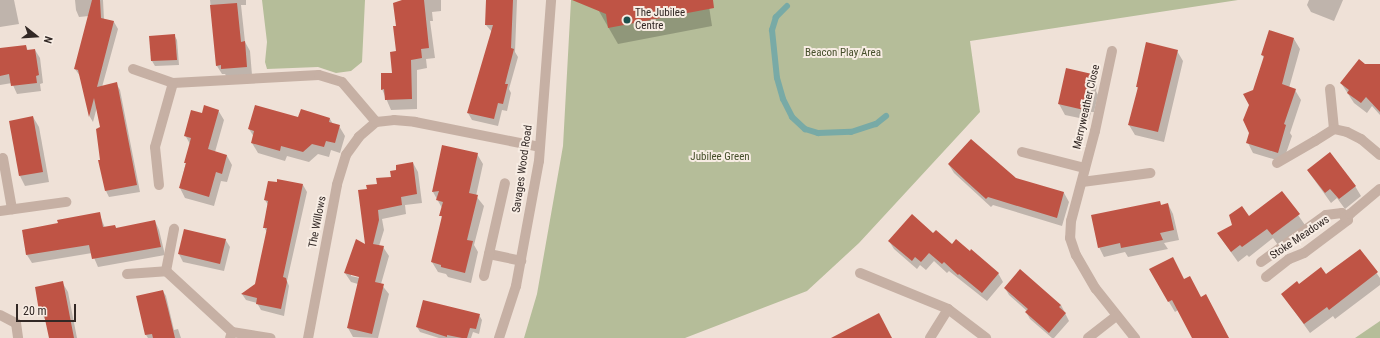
<!DOCTYPE html>
<style>
body{margin:0}
#map{position:relative;width:1380px;height:338px;overflow:hidden;background:#efe1d7;font-family:"Roboto Condensed",sans-serif}
div>[style]{position:absolute}
[style*='--x']{left:calc(var(--x)*1px);top:calc(var(--y)*1px);width:calc(var(--w)*1px);rotate:calc(var(--a)*1deg)}
.green>*{inset:0;background:#b5bd99}
.shadow>*{inset:0;background:#0003}
.stream>*{height:6px;margin:-3px;padding:0 3px;transform-origin:3px;border-radius:3px;background:#78aaa6}
.building>*{inset:0;background:#bf5445}
.lane>*{height:10px;margin:-5px;padding:0 5px;transform-origin:5px;border-radius:5px;background:#c6b0a4}
.street>*{height:10px;margin:-5px;padding:0 5px;transform-origin:5px;border-radius:5px;background:#c6b0a4}
.dots>*{width:11px;height:11px;translate:-50% -50%;box-sizing:border-box;border:2px solid #f7ece3;border-radius:50%}
span{translate:-50% -50%;white-space:nowrap;text-align:center;line-height:1.15;-webkit-text-stroke:4px #f7ece3;paint-order:stroke}
.poi-label{font-size:11px;color:#322825}
.left{translate:0 -50%;text-align:left}
.park-label{font-size:11px;color:#464f2b}
.street-label{font-size:11px;color:#322825}
.north{position:absolute;left:16px;top:16px;width:40px;height:40px;-webkit-text-stroke:3px #f7ece3;paint-order:stroke;rotate:107deg;font-size:11px;font-weight:700;line-height:16px;text-align:center;color:#322825}
.north::after{content:'';display:block;margin:auto;width:14px;height:18px;background:#322825;clip-path:polygon(50% 0,100% 100%,50% 72%,0 100%)}
.scale{position:absolute;left:16px;top:304px;width:60px;height:18px;box-sizing:border-box;border:2px solid #322825;border-top:0;padding-left:5px;font-size:12px;line-height:14px;white-space:nowrap;color:#322825;-webkit-text-stroke:3px #f7ece3;paint-order:stroke}
</style>
<div id="map">
<div class="green">
<div style="clip-path:polygon(262px 0,365px 0,362px 62px,351px 71px,336px 73px,318px 67px,267px 69px,265px 62px,267px 42px)"></div>
<div style="clip-path:polygon(571px 0,1238px 0,970px 41px,980px 112px,859px 243px,807px 291px,685px 338px,524px 338px,537px 294px,563px 146px)"></div>
<div style="clip-path:polygon(1380px 321px,1380px 338px,1355px 338px)"></div>
</div>
<div class="shadow">
<div style="clip-path:polygon(0 0,14px 0,19px 24px,0 27px)"></div>
<div style="clip-path:polygon(75px 0,103px 0,104px 20px,114px 22px,118px 29px,102px 87px,116px 83px,120px 90px,140px 192px,109px 197px,106px 191px,101px 161px,101px 127px,97px 107px,93px 122px,90px 117px,80px 76px,75px 69px,89px 16px,79px 17px,76px 10px)"></div>
<div style="clip-path:polygon(210px 0,246px 0,246px 5px,241px 5px,245px 42px,250px 51px,252px 75px,227px 77px,225px 74px,222px 74px,217px 66px)"></div>
<div style="clip-path:polygon(402px 0,441px 0,441px 11px,432px 12px,433px 21px,430px 21px,435px 58px,426px 59px,427px 68px,417px 70px,417px 109px,391px 110px,382px 89px,394px 74px,397px 52px,397px 27px)"></div>
<div style="clip-path:polygon(487px 0,517px 0,515px 52px,518px 57px,509px 89px,511px 93px,507px 111px,502px 110px,498px 126px,472px 120px,468px 113px,492px 32px,486px 25px)"></div>
<div style="clip-path:polygon(596px 0,708px 0,712px 26px,618px 44px,596px 6px)"></div>
<div style="clip-path:polygon(1309px 0,1343px 0,1334px 21px,1311px 12px,1307px 5px)"></div>
<div style="clip-path:polygon(174px 35px,177px 40px,179px 65px,155px 66px,152px 61px)"></div>
<div style="clip-path:polygon(1294px 39px,1300px 49px,1289px 88px,1295px 90px,1301px 100px,1290px 133px,1292px 136px,1283px 162px,1253px 153px,1248px 143px,1251px 133px,1254px 91px,1265px 59px,1262px 55px)"></div>
<div style="clip-path:polygon(26px 46px,28px 51px,35px 50px,40px 58px,43px 83px,40px 84px,41px 91px,17px 94px,12px 83px,0 85px,0 52px)"></div>
<div style="clip-path:polygon(1177px 51px,1183px 61px,1164px 142px,1135px 135px,1129px 125px,1138px 89px,1137px 87px)"></div>
<div style="clip-path:polygon(1365px 65px,1380px 65px,1380px 115px,1372px 106px,1367px 113px,1354px 103px,1341px 83px)"></div>
<div style="clip-path:polygon(1067px 69px,1091px 75px,1097px 85px,1096px 91px,1098px 95px,1094px 112px,1091px 112px,1089px 120px,1065px 115px,1059px 104px)"></div>
<div style="clip-path:polygon(218px 110px,224px 120px,215px 152px,227px 156px,232px 165px,227px 182px,221px 181px,214px 206px,185px 198px,180px 188px,190px 144px,185px 135px,203px 114px)"></div>
<div style="clip-path:polygon(33px 117px,39px 127px,49px 182px,25px 186px,20px 176px,10px 122px)"></div>
<div style="clip-path:polygon(299px 118px,330px 119px,333px 124px,339px 126px,345px 136px,340px 153px,331px 150px,329px 157px,318px 154px,309px 162px,287px 156px,285px 161px,258px 153px,252px 143px,254px 137px,249px 129px)"></div>
<div style="clip-path:polygon(443px 146px,477px 154px,483px 164px,476px 196px,484px 206px,474px 245px,478px 252px,471px 283px,448px 277px,446px 274px,438px 272px,432px 262px,442px 218px,441px 215px,442px 208px,433px 192px)"></div>
<div style="clip-path:polygon(evenodd,413px 163px,418px 172px,422px 203px,405px 205px,406px 214px,382px 219px,384px 230px,379px 246px,383px 247px,389px 256px,381px 284px,389px 294px,378px 338px,353px 337px,348px 328px,358px 284px,351px 282px,345px 273px,366px 246px,368px 190px,392px 177px,398px 171px,413px 163px,351px 274px,364px 277px,364px 279px,351px 276px,351px 274px)"></div>
<div style="clip-path:polygon(949px 165px,1016px 179px,1064px 193px,1069px 202px,1062px 226px,993px 205px,991px 207px,954px 173px)"></div>
<div style="clip-path:polygon(1308px 171px,1355px 186px,1361px 196px,1345px 209px,1337px 198px,1331px 203px)"></div>
<div style="clip-path:polygon(303px 185px,307px 192px,287px 281px,289px 286px,284px 316px,261px 310px,257px 303px,246px 300px,242px 294px,256px 285px,267px 232px,264px 227px,268px 205px,265px 200px)"></div>
<div style="clip-path:polygon(1282px 192px,1305px 225px,1278px 245px,1273px 238px,1249px 257px,1247px 255px,1238px 262px,1218px 234px,1248px 217px)"></div>
<div style="clip-path:polygon(1168px 204px,1173px 214px,1179px 240px,1164px 243px,1168px 249px,1128px 257px,1125px 252px,1104px 257px,1099px 247px,1161px 206px)"></div>
<div style="clip-path:polygon(99px 213px,105px 228px,115px 226px,117px 229px,155px 221px,159px 230px,165px 255px,98px 267px,92px 253px,32px 263px,27px 255px,23px 230px,59px 224px)"></div>
<div style="clip-path:polygon(933px 234px,998px 273px,1003px 282px,987px 301px,949px 271px,947px 273px,934px 261px,926px 270px,920px 265px,917px 269px,894px 249px,889px 241px)"></div>
<div style="clip-path:polygon(225px 239px,230px 247px,224px 271px,183px 262px,179px 254px)"></div>
<div style="clip-path:polygon(1360px 250px,1380px 278px,1380px 285px,1335px 319px,1333px 316px,1310px 333px,1282px 294px,1326px 275px)"></div>
<div style="clip-path:polygon(1150px 270px,1184px 280px,1201px 298px,1229px 338px,1194px 338px,1178px 310px,1175px 312px)"></div>
<div style="clip-path:polygon(62px 282px,68px 292px,77px 338px,50px 338px,46px 321px,40px 311px)"></div>
<div style="clip-path:polygon(1005px 288px,1061px 305px,1069px 321px,1054px 338px,1052px 338px,1030px 319px,1026px 312px,1027px 311px,1009px 295px)"></div>
<div style="clip-path:polygon(163px 291px,166px 296px,174px 330px,178px 329px,181px 338px,148px 338px,146px 335px,138px 297px)"></div>
<div style="clip-path:polygon(479px 315px,482px 320px,479px 334px,473px 332px,471px 338px,439px 338px,420px 332px,417px 327px)"></div>
</div>
<div class="stream">
<div style="--x:787;--y:6;--w:16;--a:135"></div>
<div style="--x:776;--y:17;--w:14;--a:107"></div>
<div style="--x:772;--y:30;--w:48;--a:84.1"></div>
<div style="--x:777;--y:78;--w:22;--a:74"></div>
<div style="--x:783;--y:99;--w:20;--a:63"></div>
<div style="--x:792;--y:117;--w:18;--a:43"></div>
<div style="--x:805;--y:129;--w:14;--a:17"></div>
<div style="--x:818;--y:133;--w:33;--a:-2"></div>
<div style="--x:851;--y:132;--w:26;--a:-18"></div>
<div style="--x:876;--y:124;--w:13;--a:-39"></div>
</div>
<div class="building">
<div style="clip-path:polygon(92px 0,100px 0,101px 18px,114px 21px,97px 87px,117px 82px,137px 185px,105px 191px,98px 160px,100px 160px,96px 129px,100px 127px,94px 98px,89px 117px,78px 70px,74px 69px)"></div>
<div style="clip-path:polygon(402px 0,424px 0,429px 48px,421px 49px,422px 58px,411px 60px,412px 99px,385px 100px,384px 89px,381px 90px,381px 73px,392px 73px,390px 52px,396px 51px,393px 26px,396px 26px,393px 3px)"></div>
<div style="clip-path:polygon(486px 0,513px 0,511px 48px,514px 49px,505px 84px,508px 84px,503px 104px,498px 103px,494px 119px,467px 113px,493px 25px,485px 25px)"></div>
<div style="clip-path:polygon(572px 0,713px 0,714px 8px,608px 28px,606px 14px)"></div>
<div style="clip-path:polygon(237px 3px,241px 42px,245px 41px,247px 67px,221px 69px,221px 65px,216px 66px,210px 5px)"></div>
<div style="clip-path:polygon(1269px 30px,1294px 38px,1282px 84px,1296px 89px,1284px 124px,1286px 125px,1278px 153px,1246px 143px,1249px 133px,1243px 120px,1249px 105px,1243px 94px,1253px 90px,1264px 56px,1261px 55px)"></div>
<div style="clip-path:polygon(175px 34px,177px 60px,151px 61px,149px 36px)"></div>
<div style="clip-path:polygon(1146px 42px,1178px 50px,1158px 132px,1128px 125px,1138px 87px,1136px 87px)"></div>
<div style="clip-path:polygon(26px 45px,27px 50px,35px 49px,39px 75px,36px 76px,37px 83px,11px 86px,9px 74px,0 76px,0 48px)"></div>
<div style="clip-path:polygon(1359px 59px,1365px 64px,1380px 64px,1380px 112px,1366px 97px,1361px 103px,1347px 93px,1349px 90px,1340px 83px)"></div>
<div style="clip-path:polygon(1066px 68px,1092px 74px,1090px 83px,1092px 84px,1088px 103px,1085px 102px,1084px 110px,1058px 104px)"></div>
<div style="clip-path:polygon(204px 105px,219px 110px,208px 149px,227px 155px,222px 174px,216px 172px,209px 197px,179px 188px,186px 163px,184px 163px,191px 138px,184px 136px,191px 110px,202px 113px)"></div>
<div style="clip-path:polygon(255px 105px,298px 117px,301px 109px,330px 118px,329px 122px,340px 125px,335px 143px,326px 141px,324px 147px,312px 144px,303px 152px,281px 146px,280px 151px,251px 143px,254px 131px,248px 129px)"></div>
<div style="clip-path:polygon(33px 116px,43px 172px,19px 176px,9px 121px)"></div>
<div style="clip-path:polygon(971px 139px,1016px 178px,1064px 192px,1057px 218px,988px 197px,986px 199px,966px 181px,948px 164px)"></div>
<div style="clip-path:polygon(442px 145px,478px 153px,469px 193px,478px 195px,467px 240px,473px 241px,465px 273px,441px 267px,441px 265px,431px 262px,442px 216px,439px 216px,443px 202px,436px 200px,439px 191px,432px 192px)"></div>
<div style="clip-path:polygon(1330px 152px,1356px 186px,1339px 199px,1330px 189px,1325px 193px,1307px 170px)"></div>
<div style="clip-path:polygon(413px 162px,417px 194px,401px 197px,402px 205px,378px 210px,379px 220px,373px 244px,384px 246px,375px 282px,384px 284px,372px 334px,347px 328px,359px 277px,344px 273px,356px 239px,365px 244px,358px 190px,367px 189px,366px 185px,377px 184px,376px 178px,391px 177px,390px 171px,396px 170px,396px 165px)"></div>
<div style="clip-path:polygon(277px 179px,303px 184px,283px 277px,286px 278px,287px 282px,281px 309px,256px 304px,257px 298px,241px 294px,255px 284px,267px 228px,263px 228px,268px 201px,264px 200px,268px 181px,277px 182px)"></div>
<div style="clip-path:polygon(1282px 191px,1300px 214px,1272px 235px,1267px 229px,1242px 247px,1240px 245px,1231px 252px,1217px 233px,1232px 225px,1229px 215px,1242px 206px,1249px 216px)"></div>
<div style="clip-path:polygon(1160px 201px,1161px 205px,1168px 203px,1174px 230px,1160px 233px,1163px 240px,1121px 248px,1120px 243px,1098px 248px,1091px 215px)"></div>
<div style="clip-path:polygon(100px 212px,103px 227px,115px 225px,116px 228px,155px 220px,161px 247px,92px 259px,89px 245px,26px 255px,22px 230px,58px 223px,57px 220px)"></div>
<div style="clip-path:polygon(912px 214px,933px 233px,936px 230px,952px 244px,956px 239px,970px 251px,971px 249px,999px 273px,982px 293px,959px 274px,958px 275px,944px 262px,942px 264px,929px 253px,921px 262px,915px 257px,912px 261px,888px 241px)"></div>
<div style="clip-path:polygon(184px 229px,226px 239px,220px 264px,178px 254px)"></div>
<div style="clip-path:polygon(1360px 249px,1378px 272px,1329px 310px,1327px 307px,1304px 324px,1281px 294px,1297px 281px,1299px 284px,1321px 267px,1326px 274px)"></div>
<div style="clip-path:polygon(1173px 257px,1184px 279px,1190px 276px,1201px 297px,1206px 294px,1229px 338px,1192px 338px,1172px 300px,1168px 302px,1149px 269px)"></div>
<div style="clip-path:polygon(1020px 269px,1061px 305px,1059px 307px,1066px 313px,1049px 333px,1025px 312px,1028px 309px,1004px 288px)"></div>
<div style="clip-path:polygon(63px 281px,74px 338px,49px 338px,43px 310px,39px 311px,35px 287px)"></div>
<div style="clip-path:polygon(163px 290px,168px 309px,175px 338px,153px 338px,152px 334px,145px 335px,136px 296px)"></div>
<div style="clip-path:polygon(423px 300px,480px 314px,476px 329px,470px 328px,467px 338px,462px 338px,447px 335px,447px 337px,416px 327px)"></div>
<div style="clip-path:polygon(879px 313px,892px 338px,831px 338px)"></div>
</div>
<div class="lane">
<div style="--x:1277;--y:163;--w:44;--a:-30.1"></div>
<div style="--x:1082;--y:182;--w:69;--a:-7.5"></div>
<div style="--x:489;--y:254;--w:33;--a:12"></div>
<div style="--x:1261;--y:262;--w:80;--a:-35.9"></div>
<div style="--x:1326;--y:215;--w:16;--a:-7"></div>
<div style="--x:1342;--y:213;--w:5;--a:53"></div>
<div style="--x:484;--y:276;--w:95;--a:-77.3"></div>
<div style="--x:1266;--y:277;--w:29;--a:-38"></div>
<div style="--x:1289;--y:259;--w:16;--a:-22"></div>
<div style="--x:1304;--y:253;--w:55;--a:-36.9"></div>
<div style="--x:1348;--y:220;--w:4;--a:-135"></div>
<div style="--x:1345;--y:217;--w:6;--a:-31"></div>
</div>
<div class="street">
<div style="--x:1112;--y:51;--w:82;--a:102"></div>
<div style="--x:1095;--y:131;--w:93;--a:104.9"></div>
<div style="--x:1071;--y:221;--w:17;--a:93"></div>
<div style="--x:1070;--y:238;--w:18;--a:71"></div>
<div style="--x:1076;--y:255;--w:39;--a:60"></div>
<div style="--x:1096;--y:289;--w:63;--a:51.5"></div>
<div style="--x:133;--y:69;--w:42;--a:19.3"></div>
<div style="--x:173;--y:83;--w:146;--a:-3.1"></div>
<div style="--x:319;--y:75;--w:24;--a:17"></div>
<div style="--x:342;--y:82;--w:52;--a:49.6"></div>
<div style="--x:376;--y:122;--w:23;--a:139"></div>
<div style="--x:359;--y:137;--w:22;--a:126"></div>
<div style="--x:346;--y:155;--w:31;--a:107"></div>
<div style="--x:337;--y:185;--w:156;--a:100.7"></div>
<div style="--x:1330;--y:89;--w:40;--a:84.3"></div>
<div style="--x:1334;--y:129;--w:13;--a:13"></div>
<div style="--x:1347;--y:132;--w:16;--a:27"></div>
<div style="--x:1361;--y:139;--w:25;--a:40"></div>
<div style="--x:376;--y:122;--w:18;--a:-6"></div>
<div style="--x:394;--y:120;--w:21;--a:5"></div>
<div style="--x:415;--y:122;--w:127;--a:11.3"></div>
<div style="--x:1315;--y:141;--w:22;--a:-32"></div>
<div style="--x:1022;--y:152;--w:65;--a:14.3"></div>
<div style="--x:3;--y:158;--w:52;--a:80"></div>
<div style="--x:159;--y:185;--w:38;--a:-96"></div>
<div style="--x:155;--y:147;--w:66;--a:-74.3"></div>
<div style="--x:0;--y:211;--w:67;--a:-7.8"></div>
<div style="--x:1350;--y:214;--w:39;--a:-40"></div>
<div style="--x:166;--y:271;--w:43;--a:-79.2"></div>
<div style="--x:860;--y:273;--w:95;--a:22.2"></div>
<div style="--x:948;--y:309;--w:48;--a:37.3"></div>
<div style="--x:127;--y:274;--w:39;--a:-4"></div>
<div style="--x:166;--y:271;--w:90;--a:42.7"></div>
<div style="--x:232;--y:332;--w:6;--a:108"></div>
<div style="--x:0;--y:315;--w:18;--a:27"></div>
<div style="--x:16;--y:323;--w:15;--a:82"></div>
<div style="--x:232;--y:332;--w:39;--a:9"></div>
<div style="--x:499;--y:338;--w:55;--a:-71.9"></div>
<div style="--x:516;--y:286;--w:127;--a:-79.6"></div>
<div style="--x:539;--y:161;--w:161;--a:-85.7"></div>
<div style="--x:930;--y:338;--w:34;--a:-58"></div>
<div style="--x:1088;--y:338;--w:36;--a:-38"></div>
</div>
<div class="dots">
<div style="left:627px;top:20px;background:#1e514e"></div>
</div>
<div class="poi-label">
<span class="left" style="left:635px;top:20px">The Jubilee<br>Centre</span>
</div>
<div class="park-label">
<span style="left:843px;top:53px">Beacon Play Area</span>
<span style="left:720px;top:157px">Jubilee Green</span>
</div>
<div class="street-label">
<span style="left:1087px;top:107px;rotate:-77deg">Merryweather Close</span>
<span style="left:523px;top:169px;rotate:-82deg">Savages Wood Road</span>
<span style="left:318px;top:222px;rotate:-79deg">The Willows</span>
<span style="left:1300px;top:238px;rotate:-34deg">Stoke Meadows</span>
</div>
<div class="north">N</div>
<div class="scale">20 m</div>
</div>
